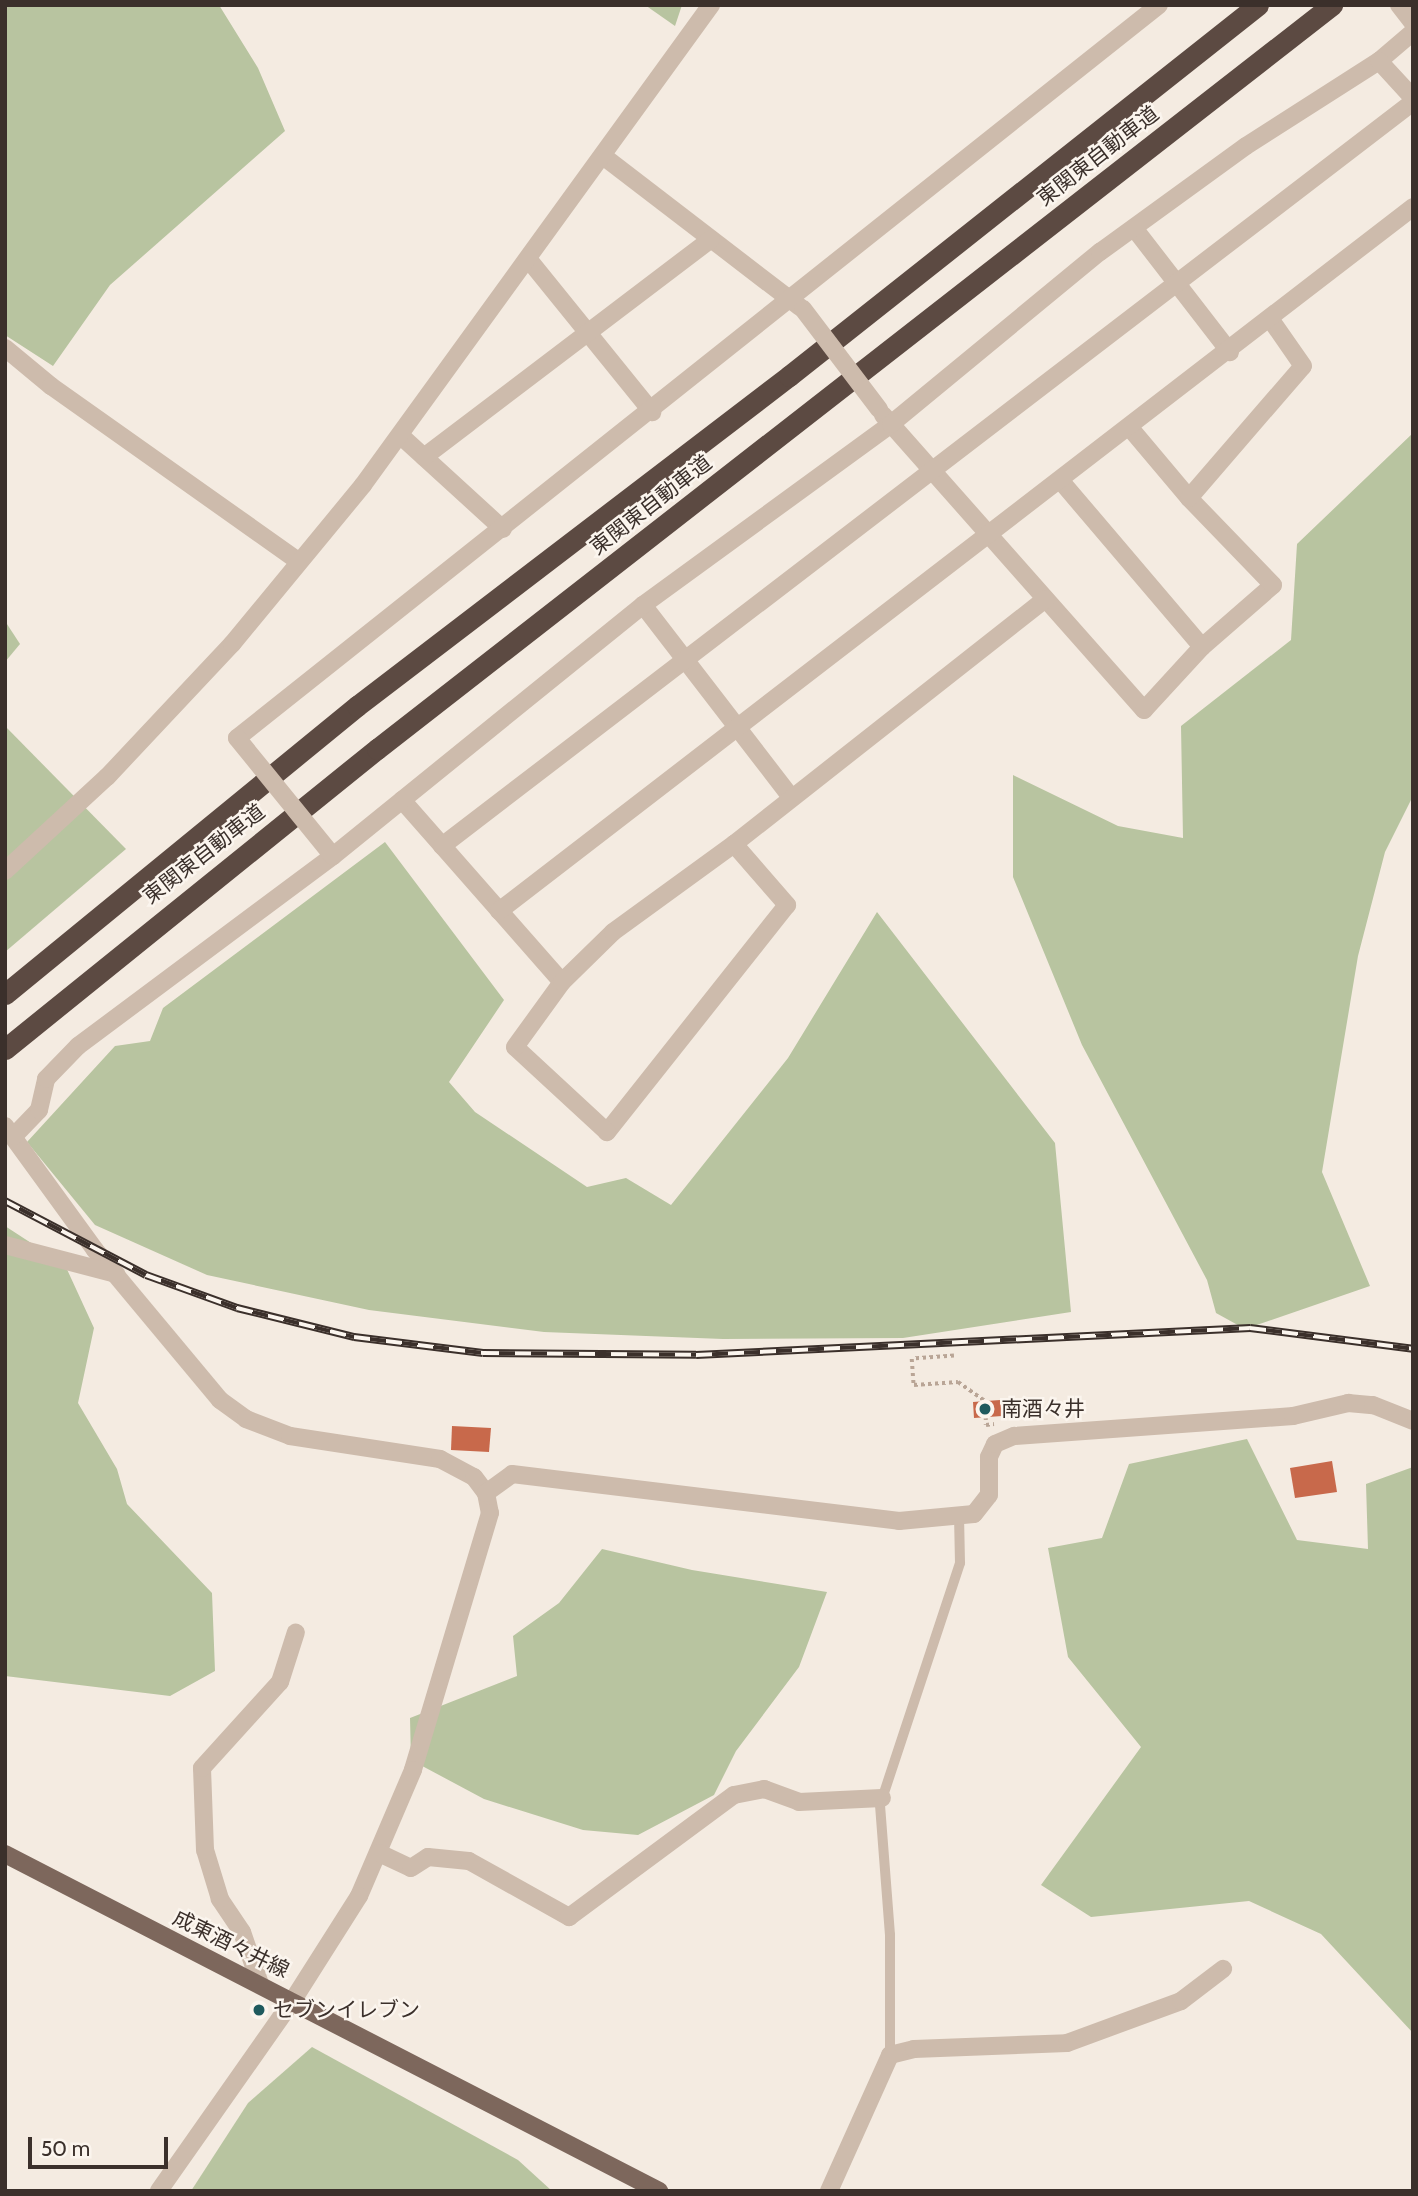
<!DOCTYPE html>
<meta charset="utf-8">
<style>
body{margin:0}
#map{position:relative;width:1418px;height:2196px;overflow:hidden;background:#f4ebe1;font-family:Cabin,"Noto Sans JP",sans-serif}
div>[style]{position:absolute}
[style*='--x']{left:calc(var(--x)*1px);top:calc(var(--y)*1px);width:calc(var(--w)*1px);rotate:calc(var(--a)*1deg)}
.green>*{inset:0;background:#b8c4a0}
.building>*{inset:0;background:#c8694b}
.path>*{height:3.5px;margin-top:-1.75px;transform-origin:0;background:repeating-linear-gradient(90deg,#b9a596 0 3.5px,transparent 0 7px)}
.lane>*{height:10px;margin:-5px;padding:0 5px;transform-origin:5px;border-radius:5px;background:#cdbbac}
.street>*{height:18px;margin:-9px;padding:0 9px;transform-origin:9px;border-radius:9px;background:#cdbbac}
.primary>*{height:18px;margin:-9px;padding:0 9px;transform-origin:9px;border-radius:9px;background:#7d675c}
.highway>*{height:21px;margin:-10.5px;padding:0 10.5px;transform-origin:10.5px;border-radius:10.5px;background:#5c4a42}
.rail>*{height:8px;margin-top:-4px;transform-origin:0;background:repeating-linear-gradient(90deg,#fbf5ee 0 16px,#3b302b 0 32px);box-sizing:border-box;border-block:2px solid #3b302b}
.street-bridge>*{height:18px;margin:-9px;padding:0 9px;transform-origin:9px;border-radius:9px;background:#cdbbac}
.dots>*{width:19px;height:19px;translate:-50% -50%;box-sizing:border-box;border:4px solid #fbf5ee;border-radius:50%}
span{translate:-50% -50%;white-space:nowrap;text-align:center;line-height:1.15;-webkit-text-stroke:5px #fbf5ee;paint-order:stroke}
.street-label{font-size:21px;color:#3b302b}
.poi-label{font-size:21px;color:#3b302b}
.left{translate:0 -50%;text-align:left}
.frame{position:absolute;inset:0;border:7px solid #3b302b;pointer-events:none}
.scale{position:absolute;left:28px;top:2137px;width:140px;height:32px;box-sizing:border-box;border:4px solid #3b302b;border-top:0;padding-left:9px;font-size:21px;line-height:24px;white-space:nowrap;color:#3b302b;-webkit-text-stroke:5px #fbf5ee;paint-order:stroke}
</style>
<div id="map">
<div class="green">
<div style="clip-path:polygon(5px 5px,219px 5px,258px 68px,285px 131px,110px 285px,53px 366px,5px 335px)"></div>
<div style="clip-path:polygon(645px 5px,682px 5px,675px 26px)"></div>
<div style="clip-path:polygon(1413px 433px,1413px 796px,1385px 852px,1358px 956px,1322px 1172px,1370px 1286px,1245px 1329px,1216px 1313px,1207px 1280px,1082px 1045px,1013px 877px,1013px 775px,1118px 826px,1183px 838px,1181px 726px,1291px 640px,1297px 544px)"></div>
<div style="clip-path:polygon(5px 621px,20px 644px,5px 662px)"></div>
<div style="clip-path:polygon(5px 726px,126px 849px,5px 952px)"></div>
<div style="clip-path:polygon(385px 842px,504px 1000px,449px 1082px,475px 1112px,587px 1187px,626px 1178px,671px 1205px,788px 1058px,877px 912px,1055px 1143px,1071px 1312px,903px 1338px,723px 1339px,544px 1332px,369px 1310px,207px 1275px,95px 1225px,27px 1142px,115px 1046px,150px 1041px,163px 1008px)"></div>
<div style="clip-path:polygon(5px 1226px,65px 1265px,94px 1328px,78px 1403px,117px 1469px,127px 1504px,212px 1593px,215px 1671px,170px 1696px,5px 1676px)"></div>
<div style="clip-path:polygon(1247px 1439px,1297px 1540px,1368px 1549px,1366px 1484px,1413px 1467px,1413px 2033px,1321px 1934px,1249px 1901px,1091px 1917px,1041px 1885px,1141px 1747px,1068px 1657px,1048px 1548px,1102px 1538px,1129px 1464px)"></div>
<div style="clip-path:polygon(602px 1549px,692px 1570px,827px 1592px,799px 1667px,736px 1751px,714px 1795px,638px 1835px,583px 1830px,484px 1799px,411px 1760px,410px 1718px,517px 1676px,513px 1636px,559px 1603px)"></div>
<div style="clip-path:polygon(312px 2047px,518px 2160px,552px 2191px,191px 2191px,248px 2103px)"></div>
</div>
<div class="building">
<div style="clip-path:polygon(1000px 1400px,1002px 1416px,974px 1418px,973px 1402px)"></div>
<div style="clip-path:polygon(452px 1426px,491px 1428px,489px 1452px,451px 1450px)"></div>
<div style="clip-path:polygon(1332px 1461px,1337px 1492px,1295px 1498px,1290px 1468px)"></div>
</div>
<div class="path">
<div style="--x:954;--y:1356;--w:42;--a:175.9"></div>
<div style="--x:912;--y:1359;--w:26;--a:86"></div>
<div style="--x:914;--y:1385;--w:44;--a:-3.9"></div>
<div style="--x:958;--y:1382;--w:32;--a:35"></div>
<div style="--x:986;--y:1417;--w:8;--a:90"></div>
<div style="--x:986;--y:1425;--w:8;--a:-7"></div>
</div>
<div class="lane">
<div style="--x:890;--y:2055;--w:120;--a:-90"></div>
<div style="--x:890;--y:1935;--w:130;--a:-94.4"></div>
<div style="--x:880;--y:1805;--w:255;--a:-71.7"></div>
<div style="--x:960;--y:1563;--w:48;--a:-91.2"></div>
</div>
<div class="street">
<div style="--x:1399;--y:5;--w:23;--a:52"></div>
<div style="--x:1379;--y:61;--w:45;--a:-40.5"></div>
<div style="--x:603;--y:156;--w:248;--a:37.5"></div>
<div style="--x:1134;--y:228;--w:157;--a:52.3"></div>
<div style="--x:529;--y:260;--w:196;--a:51"></div>
<div style="--x:5;--y:348;--w:60;--a:39.6"></div>
<div style="--x:51;--y:386;--w:303;--a:35.3"></div>
<div style="--x:883;--y:415;--w:394;--a:48.5"></div>
<div style="--x:1144;--y:710;--w:86;--a:-47.4"></div>
<div style="--x:1202;--y:647;--w:94;--a:-41.1"></div>
<div style="--x:1273;--y:585;--w:121;--a:-134"></div>
<div style="--x:1189;--y:498;--w:92;--a:-130.1"></div>
<div style="--x:401;--y:436;--w:138;--a:42.4"></div>
<div style="--x:424;--y:457;--w:360;--a:-37.2"></div>
<div style="--x:1060;--y:480;--w:219;--a:49.6"></div>
<div style="--x:1189;--y:498;--w:174;--a:-49.2"></div>
<div style="--x:1303;--y:366;--w:56;--a:-124.8"></div>
<div style="--x:643;--y:605;--w:242;--a:52.4"></div>
<div style="--x:237;--y:738;--w:1178;--a:-38.49"></div>
<div style="--x:402;--y:800;--w:242;--a:48.7"></div>
<div style="--x:734;--y:844;--w:81;--a:49"></div>
<div style="--x:787;--y:905;--w:290;--a:128.4"></div>
<div style="--x:607;--y:1132;--w:125;--a:-137.3"></div>
<div style="--x:515;--y:1047;--w:80;--a:-54.1"></div>
<div style="--x:562;--y:982;--w:71;--a:-44.4"></div>
<div style="--x:613;--y:932;--w:150;--a:-36"></div>
<div style="--x:734;--y:844;--w:396;--a:-38.2"></div>
<div style="--x:442;--y:846;--w:1223;--a:-37.46"></div>
<div style="--x:5;--y:871;--w:139;--a:-42.7"></div>
<div style="--x:107;--y:777;--w:183;--a:-46.8"></div>
<div style="--x:232;--y:644;--w:206;--a:-50.5"></div>
<div style="--x:363;--y:485;--w:593;--a:-54.06"></div>
<div style="--x:499;--y:911;--w:1154;--a:-37.6"></div>
<div style="--x:5;--y:1126;--w:153;--a:54"></div>
<div style="--x:95;--y:1250;--w:195;--a:50.2"></div>
<div style="--x:220;--y:1400;--w:32;--a:36"></div>
<div style="--x:246;--y:1419;--w:47;--a:21.1"></div>
<div style="--x:290;--y:1436;--w:152;--a:8.7"></div>
<div style="--x:440;--y:1459;--w:38;--a:28"></div>
<div style="--x:474;--y:1477;--w:20;--a:53"></div>
<div style="--x:486;--y:1493;--w:20;--a:79"></div>
<div style="--x:490;--y:1513;--w:268;--a:106.7"></div>
<div style="--x:413;--y:1770;--w:137;--a:113.2"></div>
<div style="--x:359;--y:1896;--w:123;--a:122.4"></div>
<div style="--x:293;--y:2000;--w:233;--a:125.1"></div>
<div style="--x:14;--y:1136;--w:36;--a:-46"></div>
<div style="--x:39;--y:1110;--w:32;--a:-77"></div>
<div style="--x:46;--y:1079;--w:46;--a:-45.9"></div>
<div style="--x:78;--y:1046;--w:318;--a:-36.7"></div>
<div style="--x:333;--y:856;--w:399;--a:-39"></div>
<div style="--x:643;--y:605;--w:307;--a:-36.1"></div>
<div style="--x:891;--y:424;--w:271;--a:-39.5"></div>
<div style="--x:1100;--y:252;--w:180;--a:-36"></div>
<div style="--x:1246;--y:146;--w:158;--a:-32.6"></div>
<div style="--x:1379;--y:61;--w:50;--a:47.4"></div>
<div style="--x:5;--y:1245;--w:115;--a:14.6"></div>
<div style="--x:486;--y:1493;--w:32;--a:-36"></div>
<div style="--x:512;--y:1474;--w:390;--a:6.9"></div>
<div style="--x:899;--y:1521;--w:75;--a:-5.3"></div>
<div style="--x:974;--y:1514;--w:24;--a:-52"></div>
<div style="--x:989;--y:1495;--w:38;--a:-90"></div>
<div style="--x:989;--y:1457;--w:14;--a:-65"></div>
<div style="--x:995;--y:1444;--w:21;--a:-23"></div>
<div style="--x:1014;--y:1436;--w:280;--a:-4.1"></div>
<div style="--x:1293;--y:1416;--w:57;--a:-13.3"></div>
<div style="--x:1348;--y:1403;--w:25;--a:5"></div>
<div style="--x:1373;--y:1405;--w:43;--a:21.8"></div>
<div style="--x:379;--y:1853;--w:35;--a:25"></div>
<div style="--x:411;--y:1868;--w:20;--a:-33"></div>
<div style="--x:428;--y:1857;--w:41;--a:5.6"></div>
<div style="--x:469;--y:1861;--w:115;--a:29.2"></div>
<div style="--x:569;--y:1917;--w:205;--a:-36.5"></div>
<div style="--x:734;--y:1795;--w:31;--a:-11"></div>
<div style="--x:764;--y:1789;--w:37;--a:20"></div>
<div style="--x:799;--y:1802;--w:83;--a:-2.8"></div>
<div style="--x:260;--y:1984;--w:55;--a:-109.1"></div>
<div style="--x:242;--y:1932;--w:40;--a:-124"></div>
<div style="--x:220;--y:1899;--w:51;--a:-107"></div>
<div style="--x:205;--y:1850;--w:82;--a:-92.1"></div>
<div style="--x:202;--y:1768;--w:116;--a:-47.8"></div>
<div style="--x:280;--y:1682;--w:52;--a:-72.3"></div>
<div style="--x:829;--y:2191;--w:149;--a:-65.8"></div>
<div style="--x:890;--y:2055;--w:25;--a:-14"></div>
<div style="--x:914;--y:2049;--w:153;--a:-2.2"></div>
<div style="--x:1067;--y:2043;--w:121;--a:-20.2"></div>
<div style="--x:1181;--y:2001;--w:53;--a:-37.3"></div>
</div>
<div class="primary">
<div style="--x:5;--y:1854;--w:736;--a:27.26"></div>
</div>
<div class="highway">
<div style="--x:5;--y:994;--w:455;--a:-39.3"></div>
<div style="--x:357;--y:706;--w:544;--a:-37.38"></div>
<div style="--x:789;--y:376;--w:598;--a:-38.35"></div>
<div style="--x:5;--y:1049;--w:478;--a:-38.9"></div>
<div style="--x:377;--y:749;--w:1211;--a:-37.92"></div>
</div>
<div class="rail">
<div style="--x:5;--y:1201;--w:159;--a:27.7"></div>
<div style="--x:146;--y:1275;--w:97;--a:19.9"></div>
<div style="--x:237;--y:1308;--w:121;--a:13.9"></div>
<div style="--x:354;--y:1337;--w:130;--a:7.1"></div>
<div style="--x:483;--y:1353;--w:213;--a:0.5"></div>
<div style="--x:696;--y:1355;--w:555;--a:-2.79"></div>
<div style="--x:1250;--y:1328;--w:164;--a:7.3"></div>
</div>
<div class="street-bridge">
<div style="--x:803;--y:309;--w:126;--a:52.8"></div>
<div style="--x:237;--y:738;--w:152;--a:50.9"></div>
</div>
<div class="dots">
<div style="left:985px;top:1409px;background:#1f5a5e"></div>
<div style="left:259px;top:2010px;background:#1f5a5e"></div>
</div>
<div class="street-label">
<span style="left:1098px;top:156px;rotate:-38deg">東関東自動車道</span>
<span style="left:651px;top:505px;rotate:-38deg">東関東自動車道</span>
<span style="left:204px;top:854px;rotate:-38deg">東関東自動車道</span>
<span style="left:231px;top:1944px;rotate:26deg">成東酒々井線</span>
</div>
<div class="poi-label">
<span class="left" style="left:1001px;top:1409px">南酒々井</span>
<span class="left" style="left:273px;top:2010px">セブンイレブン</span>
</div>
<div class="frame"></div>
<div class="scale">50 m</div>
</div>
